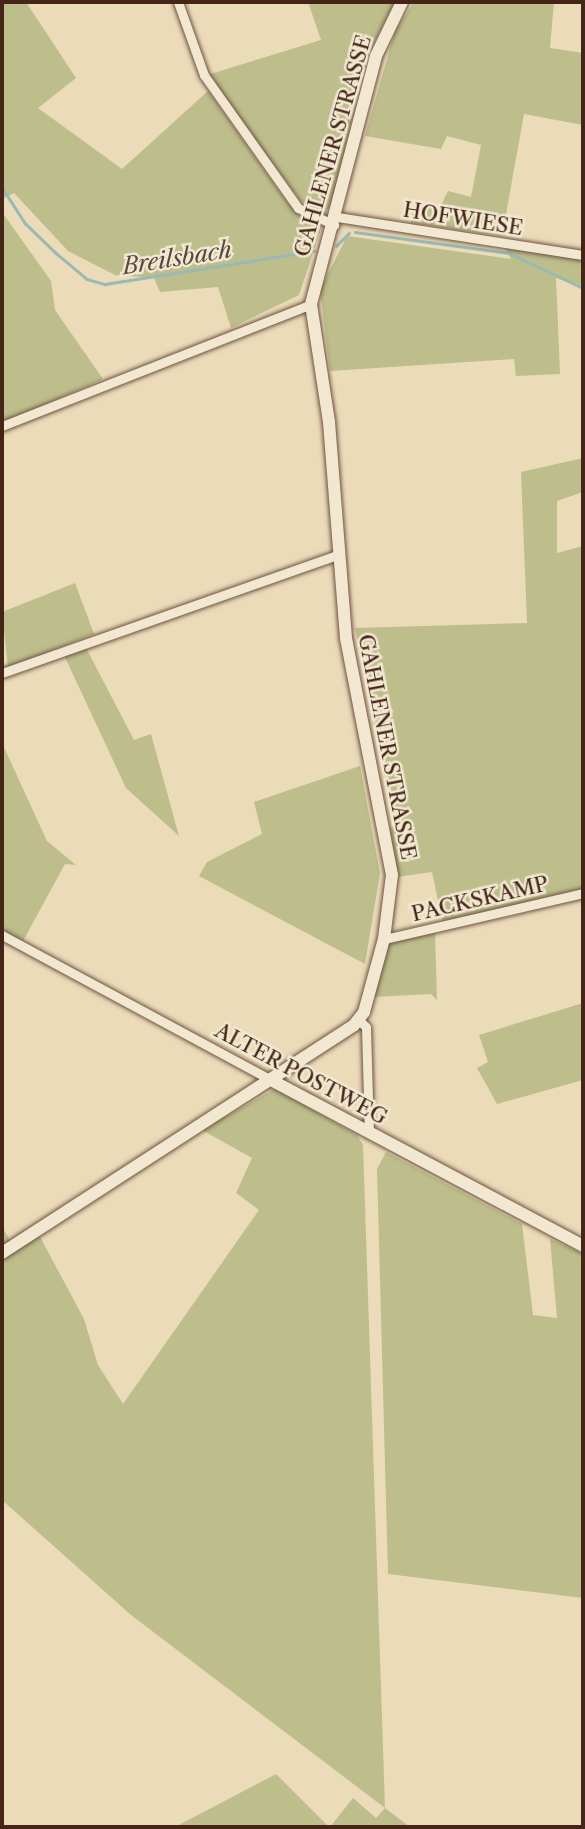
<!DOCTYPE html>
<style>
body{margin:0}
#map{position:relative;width:585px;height:1829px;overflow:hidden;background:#ebdbb9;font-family:"Libre Caslon Text",serif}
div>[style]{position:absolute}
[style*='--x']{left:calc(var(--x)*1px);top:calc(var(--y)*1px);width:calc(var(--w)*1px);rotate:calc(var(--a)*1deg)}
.green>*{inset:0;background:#bdbe8b}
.stream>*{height:2.5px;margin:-1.25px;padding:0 1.25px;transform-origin:1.25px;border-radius:1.25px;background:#99bab4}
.roads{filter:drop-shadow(0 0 2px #6e5240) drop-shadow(0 0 2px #6e5240)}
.street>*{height:9px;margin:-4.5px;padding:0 4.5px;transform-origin:4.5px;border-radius:4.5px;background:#f2e8d2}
.secondary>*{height:12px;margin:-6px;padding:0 6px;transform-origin:6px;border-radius:6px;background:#f2e8d2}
span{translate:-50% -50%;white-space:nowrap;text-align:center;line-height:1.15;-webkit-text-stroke:5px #f2e8d2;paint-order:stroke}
.street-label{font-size:21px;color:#442517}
.water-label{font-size:23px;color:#594a3e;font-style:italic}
.frame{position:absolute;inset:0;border:4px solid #442517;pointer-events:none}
</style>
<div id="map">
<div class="green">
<div style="clip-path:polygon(2px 2px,26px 2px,76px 78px,38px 108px,122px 169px,208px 91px,288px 204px,322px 226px,299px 295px,231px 328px,218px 287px,160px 292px,154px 278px,115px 275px,68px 251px,14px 193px,2px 199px)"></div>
<div style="clip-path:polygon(308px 2px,395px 2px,366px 58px,335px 197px,325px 214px,301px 201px,207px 75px,321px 40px)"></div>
<div style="clip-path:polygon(414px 2px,554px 2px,550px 48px,583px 53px,583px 125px,524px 114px,502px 236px,411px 223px,413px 207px,440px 207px,448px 191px,471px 197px,481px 145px,447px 136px,441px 149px,365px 136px,395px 31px)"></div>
<div style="clip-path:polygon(2px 212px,51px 281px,55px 310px,103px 379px,2px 423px)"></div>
<div style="clip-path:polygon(347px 236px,511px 259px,504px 246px,583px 259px,583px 286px,556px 278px,560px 374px,516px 376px,514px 359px,330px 371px,320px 290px)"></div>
<div style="clip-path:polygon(583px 458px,583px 492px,557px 501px,557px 553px,583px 546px,583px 888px,443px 924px,432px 872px,397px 877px,389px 828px,398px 826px,355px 628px,527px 623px,521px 472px)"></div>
<div style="clip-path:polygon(75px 583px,94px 634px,8px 668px,2px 612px)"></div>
<div style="clip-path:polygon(84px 644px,134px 740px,151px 734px,179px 836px,126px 788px,63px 653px)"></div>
<div style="clip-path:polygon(2px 743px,47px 841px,76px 865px,65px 864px,23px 941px,2px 930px)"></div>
<div style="clip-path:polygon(360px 766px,380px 873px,365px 964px,199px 876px,207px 862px,262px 834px,254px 802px)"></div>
<div style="clip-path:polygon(435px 933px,437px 1000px,431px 994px,374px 997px,388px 943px)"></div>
<div style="clip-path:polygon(583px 1003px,583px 1080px,497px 1104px,477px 1068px,488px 1062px,479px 1035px)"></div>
<div style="clip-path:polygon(275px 1089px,357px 1135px,363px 1145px,385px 1808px,410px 1827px,330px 1827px,353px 1798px,376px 1818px,385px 1808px,131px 1615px,2px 1500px,2px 1227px,16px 1250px,39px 1235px,84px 1319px,98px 1365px,123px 1404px,259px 1210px,236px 1193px,252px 1158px,202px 1130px)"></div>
<div style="clip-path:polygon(386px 1152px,522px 1224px,533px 1315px,557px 1318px,550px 1239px,583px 1254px,583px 1598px,388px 1574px,377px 1169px)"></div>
<div style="clip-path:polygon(276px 1774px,329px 1827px,175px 1827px)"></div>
</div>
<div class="stream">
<div style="--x:2;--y:187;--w:43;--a:57.4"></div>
<div style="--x:25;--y:223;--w:43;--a:44.1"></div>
<div style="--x:56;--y:253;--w:40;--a:40"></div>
<div style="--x:87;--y:279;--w:19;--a:16"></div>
<div style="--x:105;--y:284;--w:212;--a:-9"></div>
<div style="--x:355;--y:232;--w:155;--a:7.8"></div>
<div style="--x:509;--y:253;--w:82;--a:25.3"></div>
<div style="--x:336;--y:246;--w:18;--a:-45"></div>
</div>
<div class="roads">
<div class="street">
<div style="--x:178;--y:2;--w:77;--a:70.4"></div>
<div style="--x:204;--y:75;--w:163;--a:54.7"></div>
<div style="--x:298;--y:208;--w:40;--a:25"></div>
<div style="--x:337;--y:217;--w:249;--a:8.8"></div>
<div style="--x:2;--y:426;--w:332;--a:-21.5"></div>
<div style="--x:2;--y:673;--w:356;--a:-19.4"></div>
<div style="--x:2;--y:935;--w:306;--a:28.3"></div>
<div style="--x:384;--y:939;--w:204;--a:-13"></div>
<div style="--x:359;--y:1020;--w:10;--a:45"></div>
<div style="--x:366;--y:1027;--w:105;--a:88.4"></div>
</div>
<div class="secondary">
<div style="--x:271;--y:1080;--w:353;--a:28"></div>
<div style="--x:2;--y:1253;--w:419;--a:-32.9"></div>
<div style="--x:354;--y:1025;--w:16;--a:-52"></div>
<div style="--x:364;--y:1012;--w:76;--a:-74.7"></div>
<div style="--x:384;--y:939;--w:64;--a:-82.9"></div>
<div style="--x:392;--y:875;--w:241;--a:-101"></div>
<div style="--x:346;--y:638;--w:217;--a:-94.5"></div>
<div style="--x:329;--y:422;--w:119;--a:-98.7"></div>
<div style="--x:311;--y:304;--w:256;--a:-75.3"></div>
<div style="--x:376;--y:56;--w:60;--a:-64.3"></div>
</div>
</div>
<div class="street-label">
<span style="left:333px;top:146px;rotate:-74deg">GAHLENER STRASSE</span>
<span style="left:463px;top:219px;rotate:9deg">HOFWIESE</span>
<span style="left:387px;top:747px;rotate:79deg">GAHLENER STRASSE</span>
<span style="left:480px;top:899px;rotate:-13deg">PACKSKAMP</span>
<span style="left:301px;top:1074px;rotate:28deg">ALTER POSTWEG</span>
</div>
<div class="water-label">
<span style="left:177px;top:258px;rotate:-9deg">Breilsbach</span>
</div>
<div class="frame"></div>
</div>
